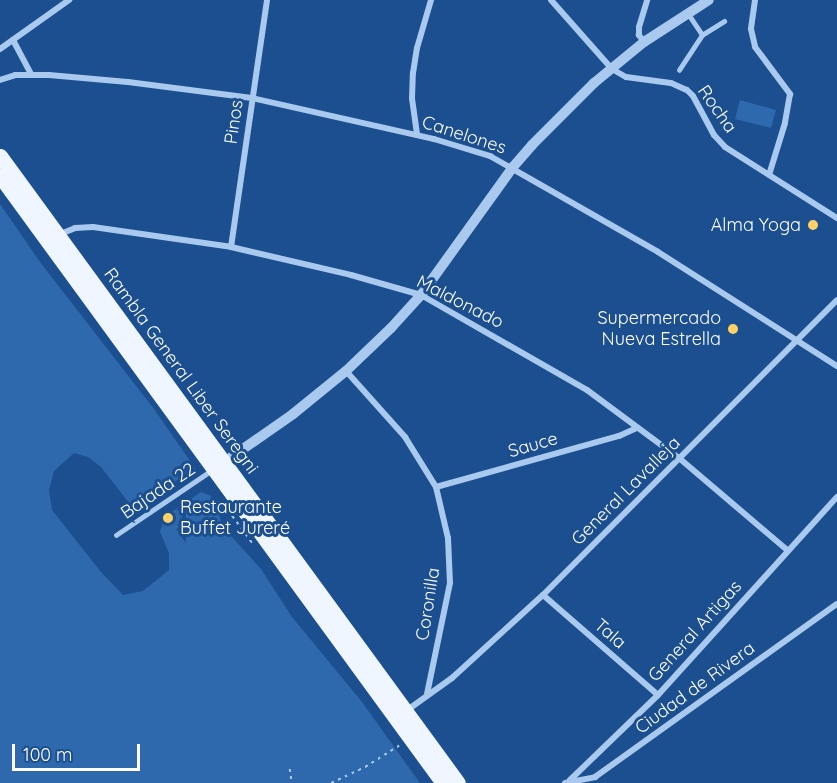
<!DOCTYPE html>
<meta charset="utf-8">
<style>
body{margin:0}
#map{position:relative;width:837px;height:783px;overflow:hidden;background:#1b4f8f;font-family:Quicksand,sans-serif}
div>[style]{position:absolute}
[style*='--x']{left:calc(var(--x)*1px);top:calc(var(--y)*1px);width:calc(var(--w)*1px);rotate:calc(var(--a)*1deg)}
.green>*{inset:0;background:#2e69ad}
.path>*{height:1.5px;margin-top:-0.75px;transform-origin:0;background:repeating-linear-gradient(90deg,#a9c9ee 0 3px,transparent 0 7.5px)}
.service>*{height:4.5px;margin:-2.25px;padding:0 2.25px;transform-origin:2.25px;border-radius:2.25px;background:#a9c9ee}
.minor>*{height:6px;margin:-3px;padding:0 3px;transform-origin:3px;border-radius:3px;background:#a9c9ee}
.tertiary>*{height:10px;margin:-5px;padding:0 5px;transform-origin:5px;border-radius:5px;background:#a9c9ee}
.primary>*{height:15px;margin:-7.5px;padding:0 7.5px;transform-origin:7.5px;border-radius:7.5px;background:#f0f6ff}
.dots>*{width:16px;height:16px;translate:-50% -50%;box-sizing:border-box;border:3px solid #1b4f8f;border-radius:50%}
span{translate:-50% -50%;white-space:nowrap;text-align:center;line-height:1.15;-webkit-text-stroke:6px #1b4f8f;paint-order:stroke}
.street-label{font-size:18px;color:#fff}
.poi-label{font-size:18px;color:#fff}
.right{translate:-100% -50%;text-align:right}
.left{translate:0 -50%;text-align:left}
.scale{position:absolute;left:12px;top:744px;width:128px;height:27px;box-sizing:border-box;border:3px solid #fff;border-top:0;padding-left:8px;font-size:18px;line-height:21px;white-space:nowrap;color:#fff;-webkit-text-stroke:4px #1b4f8f;paint-order:stroke}
</style>
<div id="map">
<div class="green">
<div style="clip-path:polygon(740px 100px,776px 110px,771px 128px,735px 119px)"></div>
<div style="clip-path:polygon(0 204px,40px 262px,154px 409px,197px 471px,193px 476px,180px 480px,147px 503px,133px 508px,101px 467px,88px 457px,74px 453px,54px 471px,49px 490px,52px 510px,101px 572px,123px 595px,143px 591px,169px 570px,169px 553px,160px 532px,164px 517px,201px 492px,211px 496px,224px 528px,261px 569px,292px 617px,362px 702px,420px 783px,0 783px)"></div>
</div>
<div class="path">
<div style="--x:228;--y:510;--w:42;--a:53.7"></div>
<div style="--x:290;--y:769;--w:14;--a:82"></div>
<div style="--x:331;--y:783;--w:38;--a:-25"></div>
<div style="--x:365;--y:767;--w:41;--a:-32.2"></div>
</div>
<div class="service">
<div style="--x:702;--y:35;--w:26;--a:-32"></div>
<div style="--x:679;--y:70;--w:42;--a:-56.7"></div>
<div style="--x:702;--y:35;--w:25;--a:-124"></div>
<div style="--x:116;--y:535;--w:116;--a:-34.1"></div>
</div>
<div class="minor">
<div style="--x:551;--y:0;--w:92;--a:48.5"></div>
<div style="--x:612;--y:69;--w:16;--a:30"></div>
<div style="--x:626;--y:77;--w:45;--a:7.6"></div>
<div style="--x:671;--y:83;--w:17;--a:24"></div>
<div style="--x:687;--y:90;--w:8;--a:45"></div>
<div style="--x:693;--y:96;--w:44;--a:61.7"></div>
<div style="--x:714;--y:135;--w:16;--a:47"></div>
<div style="--x:725;--y:147;--w:133;--a:32.4"></div>
<div style="--x:755;--y:0;--w:29;--a:98"></div>
<div style="--x:751;--y:29;--w:18;--a:77"></div>
<div style="--x:755;--y:47;--w:59;--a:53.3"></div>
<div style="--x:790;--y:94;--w:29;--a:100"></div>
<div style="--x:785;--y:123;--w:54;--a:107.1"></div>
<div style="--x:13;--y:40;--w:38;--a:62"></div>
<div style="--x:644;--y:42;--w:9;--a:-126"></div>
<div style="--x:639;--y:35;--w:8;--a:-90"></div>
<div style="--x:639;--y:27;--w:28;--a:-73"></div>
<div style="--x:0;--y:49;--w:85;--a:-35.4"></div>
<div style="--x:0;--y:80;--w:16;--a:-18"></div>
<div style="--x:15;--y:75;--w:34;--a:0"></div>
<div style="--x:49;--y:75;--w:79;--a:5.1"></div>
<div style="--x:128;--y:82;--w:125;--a:7.4"></div>
<div style="--x:252;--y:98;--w:187;--a:12.7"></div>
<div style="--x:434;--y:139;--w:59;--a:16.9"></div>
<div style="--x:490;--y:156;--w:193;--a:29.7"></div>
<div style="--x:658;--y:252;--w:212;--a:32.5"></div>
<div style="--x:417;--y:134;--w:36;--a:-98"></div>
<div style="--x:412;--y:98;--w:25;--a:-88"></div>
<div style="--x:413;--y:73;--w:25;--a:-81"></div>
<div style="--x:417;--y:48;--w:50;--a:-73.7"></div>
<div style="--x:58;--y:235;--w:18;--a:-22"></div>
<div style="--x:75;--y:228;--w:18;--a:-3"></div>
<div style="--x:93;--y:227;--w:139;--a:8.2"></div>
<div style="--x:231;--y:247;--w:123;--a:13.1"></div>
<div style="--x:351;--y:275;--w:73;--a:15.9"></div>
<div style="--x:421;--y:295;--w:191;--a:29.8"></div>
<div style="--x:587;--y:390;--w:114;--a:36.5"></div>
<div style="--x:679;--y:458;--w:142;--a:40.4"></div>
<div style="--x:231;--y:247;--w:250;--a:-81.7"></div>
<div style="--x:346;--y:371;--w:89;--a:48.2"></div>
<div style="--x:405;--y:437;--w:59;--a:58.2"></div>
<div style="--x:436;--y:487;--w:52;--a:76.8"></div>
<div style="--x:448;--y:538;--w:45;--a:87.5"></div>
<div style="--x:450;--y:583;--w:113;--a:101.7"></div>
<div style="--x:436;--y:487;--w:190;--a:-15.6"></div>
<div style="--x:619;--y:436;--w:20;--a:-24"></div>
<div style="--x:543;--y:595;--w:152;--a:41"></div>
<div style="--x:406;--y:711;--w:57;--a:-35.7"></div>
<div style="--x:452;--y:678;--w:123;--a:-42.4"></div>
<div style="--x:543;--y:595;--w:416;--a:-45.1"></div>
<div style="--x:570;--y:780;--w:122;--a:-44"></div>
<div style="--x:658;--y:695;--w:267;--a:-47.9"></div>
<div style="--x:565;--y:783;--w:31;--a:-11"></div>
<div style="--x:595;--y:777;--w:297;--a:-35.6"></div>
</div>
<div class="tertiary">
<div style="--x:220;--y:465;--w:89;--a:-34.9"></div>
<div style="--x:293;--y:414;--w:68;--a:-39.1"></div>
<div style="--x:346;--y:371;--w:62;--a:-43.7"></div>
<div style="--x:391;--y:328;--w:45;--a:-47.7"></div>
<div style="--x:421;--y:295;--w:158;--a:-54.3"></div>
<div style="--x:513;--y:167;--w:29;--a:-49"></div>
<div style="--x:532;--y:145;--w:88;--a:-45"></div>
<div style="--x:594;--y:83;--w:65;--a:-39.4"></div>
<div style="--x:644;--y:42;--w:77;--a:-32.9"></div>
</div>
<div class="primary">
<div style="--x:0;--y:156;--w:776;--a:53.85"></div>
<div style="--x:0;--y:176;--w:751;--a:53.88"></div>
</div>
<div class="dots">
<div style="left:813px;top:225px;background:#ffd166"></div>
<div style="left:733px;top:329px;background:#ffd166"></div>
<div style="left:168px;top:518px;background:#ffd166"></div>
</div>
<div class="street-label">
<span style="left:717px;top:109px;rotate:55deg">Rocha</span>
<span style="left:234px;top:122px;rotate:-82deg">Pinos</span>
<span style="left:464px;top:135px;rotate:18deg">Canelones</span>
<span style="left:460px;top:302px;rotate:27deg">Maldonado</span>
<span style="left:181px;top:371px;rotate:54deg">Rambla General Liber Seregni</span>
<span style="left:533px;top:445px;rotate:-16deg">Sauce</span>
<span style="left:158px;top:491px;rotate:-34deg">Bajada 22</span>
<span style="left:626px;top:491px;rotate:-45deg">General Lavalleja</span>
<span style="left:428px;top:604px;rotate:-81deg">Coronilla</span>
<span style="left:695px;top:631px;rotate:-48deg">General Artigas</span>
<span style="left:610px;top:634px;rotate:41deg">Tala</span>
<span style="left:695px;top:688px;rotate:-36deg">Ciudad de Rivera</span>
</div>
<div class="poi-label">
<span class="right" style="left:801px;top:225px">Alma Yoga</span>
<span class="right" style="left:721px;top:329px">Supermercado<br>Nueva Estrella</span>
<span class="left" style="left:180px;top:518px">Restaurante<br>Buffet Jureré</span>
</div>
<div class="scale">100 m</div>
</div>
